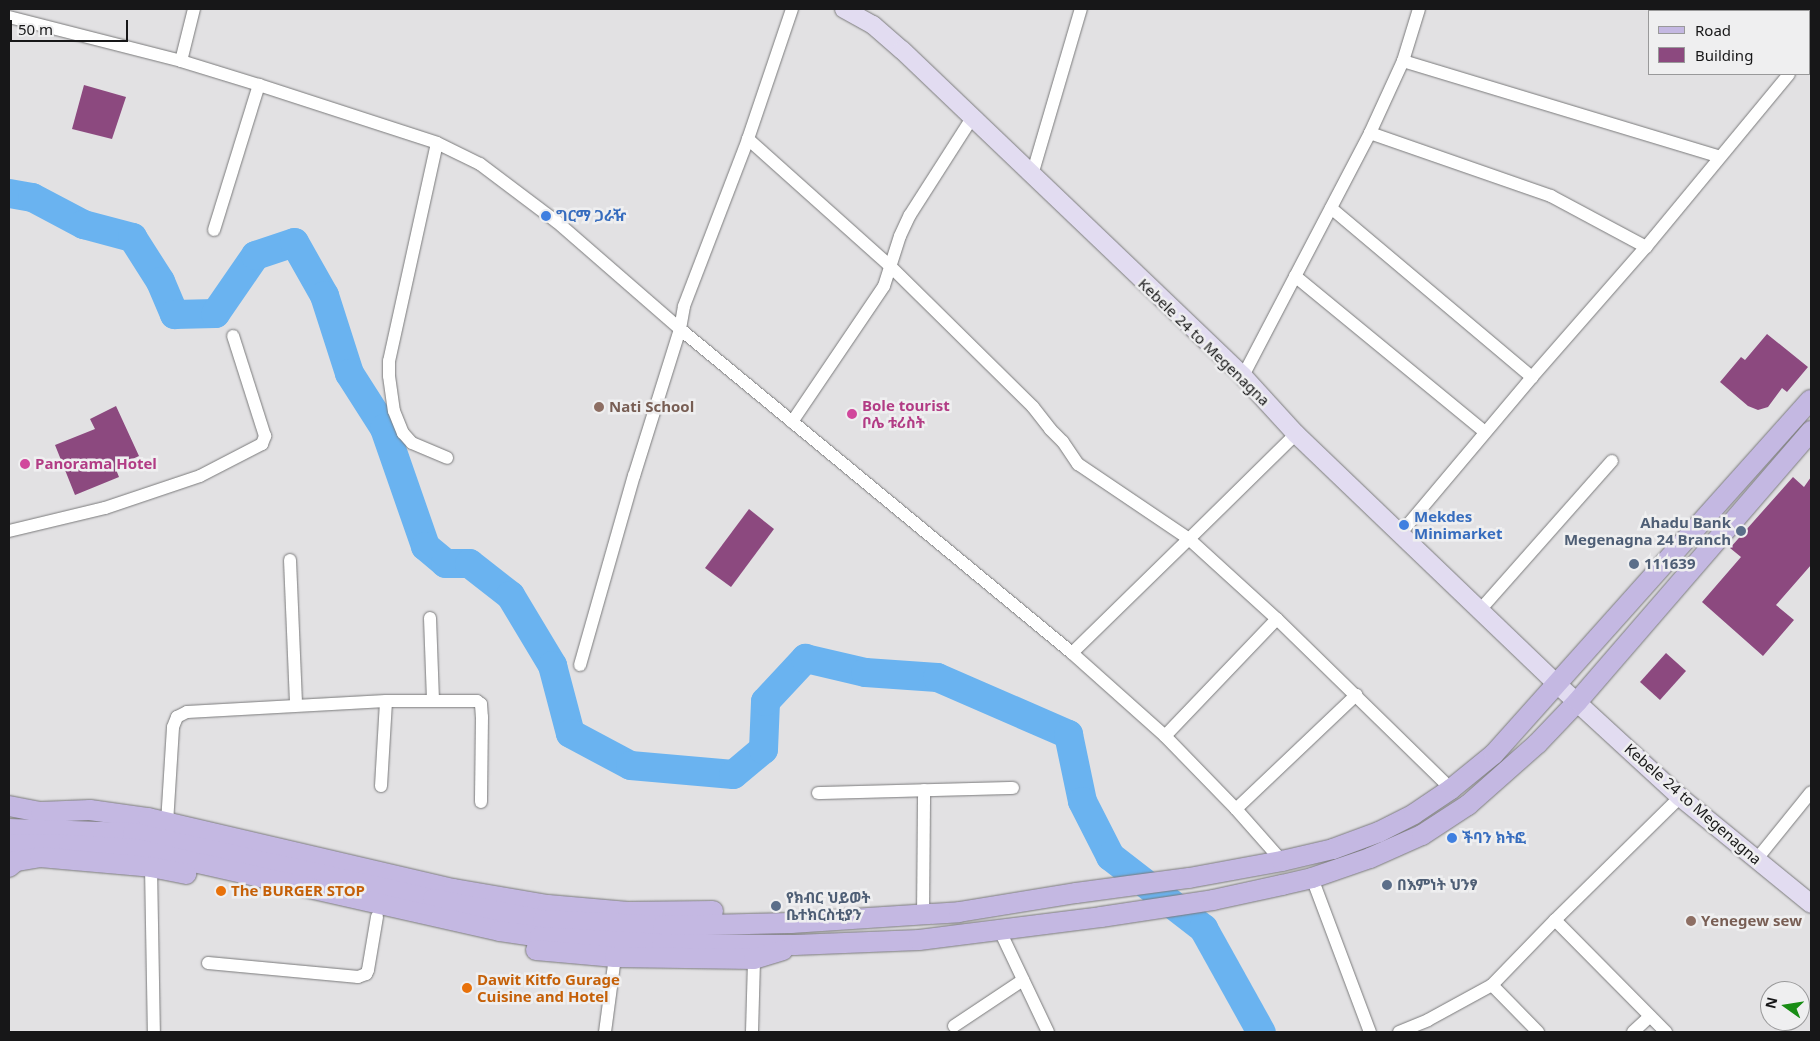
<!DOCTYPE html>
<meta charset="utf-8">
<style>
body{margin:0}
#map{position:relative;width:1820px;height:1041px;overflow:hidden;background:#e2e1e3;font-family:Georgia,"Noto Sans Ethiopic",serif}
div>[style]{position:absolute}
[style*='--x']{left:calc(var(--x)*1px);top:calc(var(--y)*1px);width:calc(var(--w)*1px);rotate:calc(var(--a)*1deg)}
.river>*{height:29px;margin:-14.5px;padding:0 14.5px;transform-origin:14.5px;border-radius:14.5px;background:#6ab3f0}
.building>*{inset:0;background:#8c497f}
.roads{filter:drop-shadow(0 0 1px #7a7a7b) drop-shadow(0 0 1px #7a7a7b)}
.street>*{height:12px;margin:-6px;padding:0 6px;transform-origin:6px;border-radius:6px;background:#fff}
.secondary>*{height:18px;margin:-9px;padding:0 9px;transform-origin:9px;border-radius:9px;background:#e2dcf1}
.primary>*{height:20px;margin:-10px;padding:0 10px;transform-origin:10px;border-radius:10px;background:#c4b8e2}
.dots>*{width:14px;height:14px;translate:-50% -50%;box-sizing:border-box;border:2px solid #efeff0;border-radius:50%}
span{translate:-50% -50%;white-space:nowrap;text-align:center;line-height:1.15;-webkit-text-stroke:5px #efeff0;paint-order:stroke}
.shop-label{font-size:15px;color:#366cbe;font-weight:700}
.left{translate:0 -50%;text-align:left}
.street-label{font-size:15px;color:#171718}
.hotel-label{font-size:15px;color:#b23c85;font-weight:700}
.education-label{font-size:15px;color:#785e54;font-weight:700}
.service-label{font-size:15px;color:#4e5e75;font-weight:700}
.right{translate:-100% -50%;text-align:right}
.food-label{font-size:15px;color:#c56008;font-weight:700}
.frame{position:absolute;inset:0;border:10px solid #171718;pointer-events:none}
.legend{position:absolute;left:1648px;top:10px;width:162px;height:65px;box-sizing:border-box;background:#efeff0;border:1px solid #99999a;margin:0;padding:6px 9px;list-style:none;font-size:15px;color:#171718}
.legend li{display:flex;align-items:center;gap:10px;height:25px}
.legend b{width:25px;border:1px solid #99999a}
.north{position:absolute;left:1760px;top:981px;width:50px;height:50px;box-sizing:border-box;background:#efeff0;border:1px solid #99999a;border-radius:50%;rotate:283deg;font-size:14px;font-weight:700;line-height:20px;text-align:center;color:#171718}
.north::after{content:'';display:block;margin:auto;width:18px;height:22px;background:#198d15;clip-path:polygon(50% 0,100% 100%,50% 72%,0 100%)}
.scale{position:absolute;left:10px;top:20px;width:118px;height:22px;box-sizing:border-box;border:2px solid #171718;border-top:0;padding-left:6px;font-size:15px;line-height:18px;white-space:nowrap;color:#171718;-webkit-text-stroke:4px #efeff0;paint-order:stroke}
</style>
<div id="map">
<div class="river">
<div style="--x:9;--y:193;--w:23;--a:10"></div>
<div style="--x:32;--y:197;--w:58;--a:27.9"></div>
<div style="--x:83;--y:224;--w:51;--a:14.9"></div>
<div style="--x:132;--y:237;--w:52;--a:57.5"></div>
<div style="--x:160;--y:281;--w:36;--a:67"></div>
<div style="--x:174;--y:314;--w:41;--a:-1.4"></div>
<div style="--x:215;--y:313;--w:70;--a:-55.4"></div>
<div style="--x:255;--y:255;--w:41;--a:-18.4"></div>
<div style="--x:294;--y:242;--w:61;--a:60.5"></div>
<div style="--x:324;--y:295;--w:82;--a:72.2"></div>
<div style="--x:349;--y:373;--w:65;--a:57.5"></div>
<div style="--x:384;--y:428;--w:125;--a:70.8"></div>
<div style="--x:425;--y:546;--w:26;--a:40"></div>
<div style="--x:445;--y:563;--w:24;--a:0"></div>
<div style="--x:469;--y:563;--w:52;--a:38"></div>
<div style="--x:510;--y:595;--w:82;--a:59"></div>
<div style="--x:552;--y:665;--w:70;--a:75.2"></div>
<div style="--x:570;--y:733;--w:68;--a:28.1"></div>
<div style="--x:630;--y:765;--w:103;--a:5"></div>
<div style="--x:733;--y:774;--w:39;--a:-40"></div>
<div style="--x:763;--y:749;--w:48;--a:-87.6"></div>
<div style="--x:765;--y:701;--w:59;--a:-47.1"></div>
<div style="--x:805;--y:658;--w:62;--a:13.1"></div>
<div style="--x:865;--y:672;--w:72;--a:4"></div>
<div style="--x:937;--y:677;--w:143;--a:23.5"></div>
<div style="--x:1068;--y:734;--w:68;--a:78.2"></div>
<div style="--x:1082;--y:801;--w:62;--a:63"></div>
<div style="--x:1110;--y:856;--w:118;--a:37.7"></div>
<div style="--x:1203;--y:928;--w:119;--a:60.9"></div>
</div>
<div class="building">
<div style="clip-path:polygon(84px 85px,126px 97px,112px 139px,72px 129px)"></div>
<div style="clip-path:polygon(1767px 334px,1808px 367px,1787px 392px,1782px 388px,1768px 407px,1758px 410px,1748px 406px,1720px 382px,1741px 357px,1745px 360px)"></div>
<div style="clip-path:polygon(116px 406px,139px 456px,115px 467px,119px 477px,75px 495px,55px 445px,95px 429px,90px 419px)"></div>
<div style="clip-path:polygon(1793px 477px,1804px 487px,1811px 477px,1811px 565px,1776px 605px,1794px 620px,1763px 656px,1702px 602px,1741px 557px,1730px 548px)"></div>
<div style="clip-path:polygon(749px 509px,774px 529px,731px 587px,705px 568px)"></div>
<div style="clip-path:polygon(1666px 653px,1686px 671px,1660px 700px,1640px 682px)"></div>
</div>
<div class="roads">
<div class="street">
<div style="--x:1683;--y:9;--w:8;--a:14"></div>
<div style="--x:9;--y:17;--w:178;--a:14.3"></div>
<div style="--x:181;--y:61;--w:82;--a:17.1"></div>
<div style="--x:259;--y:85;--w:187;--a:18"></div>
<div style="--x:437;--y:143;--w:48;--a:26"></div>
<div style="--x:480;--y:164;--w:96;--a:37"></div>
<div style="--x:557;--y:222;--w:163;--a:41"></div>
<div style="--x:680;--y:329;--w:509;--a:39.57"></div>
<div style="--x:1072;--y:653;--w:125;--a:41.7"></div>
<div style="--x:1165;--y:736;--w:102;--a:45.8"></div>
<div style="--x:1236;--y:809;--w:69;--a:48.5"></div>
<div style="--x:1809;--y:49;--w:3;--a:-45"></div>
<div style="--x:181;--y:61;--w:54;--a:-76"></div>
<div style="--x:1403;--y:61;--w:331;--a:16.8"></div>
<div style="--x:1370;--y:133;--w:192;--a:19.2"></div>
<div style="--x:1551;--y:196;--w:108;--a:28.2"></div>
<div style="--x:748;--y:139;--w:189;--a:41.8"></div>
<div style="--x:889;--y:265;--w:202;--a:44.6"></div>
<div style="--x:1033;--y:407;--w:28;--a:52"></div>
<div style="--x:1050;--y:429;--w:18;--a:45"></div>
<div style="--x:1063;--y:442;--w:27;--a:56"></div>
<div style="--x:1078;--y:464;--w:134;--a:34"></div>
<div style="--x:1189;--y:539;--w:150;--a:-44.5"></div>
<div style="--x:437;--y:143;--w:223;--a:102.4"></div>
<div style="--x:389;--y:361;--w:15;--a:90"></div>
<div style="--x:389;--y:376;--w:35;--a:82"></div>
<div style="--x:394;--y:411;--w:24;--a:68"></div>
<div style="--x:403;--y:433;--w:13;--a:48"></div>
<div style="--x:412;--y:443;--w:38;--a:23"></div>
<div style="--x:1032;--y:175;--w:173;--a:-73.6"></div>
<div style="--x:1331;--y:208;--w:263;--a:40.1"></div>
<div style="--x:214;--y:230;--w:152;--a:-72.8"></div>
<div style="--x:1295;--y:276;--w:246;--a:39.4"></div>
<div style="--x:1243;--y:376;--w:274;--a:-62.4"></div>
<div style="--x:1370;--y:133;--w:79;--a:-65.4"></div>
<div style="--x:1403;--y:61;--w:54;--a:-72.9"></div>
<div style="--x:792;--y:422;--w:164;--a:-55.9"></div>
<div style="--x:884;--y:286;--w:52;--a:-72.3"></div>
<div style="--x:900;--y:236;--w:23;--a:-65"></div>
<div style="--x:910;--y:215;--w:115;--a:-57.4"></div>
<div style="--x:9;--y:531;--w:99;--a:-13.5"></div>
<div style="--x:105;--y:508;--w:100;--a:-18.6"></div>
<div style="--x:200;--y:476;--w:70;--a:-27.3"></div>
<div style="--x:262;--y:444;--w:9;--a:-69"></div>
<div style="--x:265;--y:436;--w:105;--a:-107.7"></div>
<div style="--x:1400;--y:534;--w:205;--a:-49.9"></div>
<div style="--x:1532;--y:377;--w:173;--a:-48.8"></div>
<div style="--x:1646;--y:247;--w:224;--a:-50.4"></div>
<div style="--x:290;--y:560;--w:144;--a:87.6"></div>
<div style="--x:1480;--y:610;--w:199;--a:-48.5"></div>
<div style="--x:430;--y:618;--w:83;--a:87.9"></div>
<div style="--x:1072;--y:653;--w:163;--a:-44.3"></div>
<div style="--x:1189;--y:539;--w:119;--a:42.3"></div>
<div style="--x:1277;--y:619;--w:243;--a:44.3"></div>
<div style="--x:580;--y:665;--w:197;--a:-74.1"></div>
<div style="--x:634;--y:476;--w:154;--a:-72.6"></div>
<div style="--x:680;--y:329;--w:23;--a:-80"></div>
<div style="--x:684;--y:306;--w:179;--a:-69"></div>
<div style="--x:748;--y:139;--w:137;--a:-71.3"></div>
<div style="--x:1165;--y:736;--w:162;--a:-46.3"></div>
<div style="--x:381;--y:786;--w:85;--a:-86.6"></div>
<div style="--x:818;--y:793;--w:195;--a:-1.5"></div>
<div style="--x:1236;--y:809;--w:166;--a:-43.5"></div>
<div style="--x:167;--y:823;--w:96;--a:-86.4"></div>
<div style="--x:173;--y:727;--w:11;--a:-68"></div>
<div style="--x:177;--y:717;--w:11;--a:-27"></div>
<div style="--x:187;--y:712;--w:199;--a:-3.2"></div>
<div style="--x:386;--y:701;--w:91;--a:0"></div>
<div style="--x:477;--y:701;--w:5;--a:37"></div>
<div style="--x:481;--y:704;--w:13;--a:86"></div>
<div style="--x:482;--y:717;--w:85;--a:90.7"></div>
<div style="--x:1756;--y:860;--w:87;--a:-51"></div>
<div style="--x:151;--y:867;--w:165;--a:89"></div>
<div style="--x:1312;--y:878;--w:165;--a:69.4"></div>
<div style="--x:923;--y:916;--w:126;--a:-89.5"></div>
<div style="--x:1555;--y:920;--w:158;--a:45.3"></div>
<div style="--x:1000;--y:931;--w:112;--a:64.6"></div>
<div style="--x:208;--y:963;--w:151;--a:5.3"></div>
<div style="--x:358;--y:977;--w:9;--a:-21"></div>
<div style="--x:366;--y:974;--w:4;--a:-63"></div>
<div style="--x:368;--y:970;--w:54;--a:-80.4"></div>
<div style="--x:1492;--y:985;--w:66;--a:45.6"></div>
<div style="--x:954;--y:1026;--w:83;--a:-33.7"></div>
<div style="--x:605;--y:1032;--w:76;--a:-82.4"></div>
<div style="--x:752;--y:1032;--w:73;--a:-88.4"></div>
<div style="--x:1399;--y:1032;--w:31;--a:-22"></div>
<div style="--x:1428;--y:1020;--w:73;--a:-28.7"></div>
<div style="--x:1492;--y:985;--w:91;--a:-45.9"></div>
<div style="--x:1555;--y:920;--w:175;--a:-44.5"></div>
<div style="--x:1633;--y:1032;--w:23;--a:-43"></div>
</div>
<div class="secondary">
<div style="--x:844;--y:9;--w:33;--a:29"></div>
<div style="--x:873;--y:25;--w:38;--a:41"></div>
<div style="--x:902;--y:50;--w:472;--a:43.7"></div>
<div style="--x:1243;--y:376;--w:79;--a:47.6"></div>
<div style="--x:1296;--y:434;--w:361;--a:43.8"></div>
<div style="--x:1557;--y:684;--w:167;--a:42.6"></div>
<div style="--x:1680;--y:797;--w:169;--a:39.2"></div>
</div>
<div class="primary">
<div style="--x:9;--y:806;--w:33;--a:11"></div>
<div style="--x:41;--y:812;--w:49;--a:-2.3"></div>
<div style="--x:90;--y:810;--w:59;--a:7.9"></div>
<div style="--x:148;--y:818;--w:314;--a:13.1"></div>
<div style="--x:454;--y:889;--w:95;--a:9.7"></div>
<div style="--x:548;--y:905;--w:80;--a:5"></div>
<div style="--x:628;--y:912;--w:85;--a:-0.7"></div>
<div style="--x:9;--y:829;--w:124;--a:1.8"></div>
<div style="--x:133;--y:833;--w:307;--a:12.4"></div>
<div style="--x:433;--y:899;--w:112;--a:10.8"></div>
<div style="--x:543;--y:920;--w:120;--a:2.9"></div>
<div style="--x:663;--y:926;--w:128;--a:-1.3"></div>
<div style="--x:791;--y:923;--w:168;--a:-3.7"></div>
<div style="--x:959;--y:912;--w:119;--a:-9.2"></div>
<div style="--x:1076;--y:893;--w:114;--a:-7.6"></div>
<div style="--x:1189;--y:878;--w:95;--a:-10.4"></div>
<div style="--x:1282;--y:861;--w:52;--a:-13.2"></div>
<div style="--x:1333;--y:849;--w:49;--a:-20.3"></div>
<div style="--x:1379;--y:832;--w:39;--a:-27"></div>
<div style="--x:1414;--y:814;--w:45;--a:-34"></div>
<div style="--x:1451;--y:789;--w:55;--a:-39.1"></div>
<div style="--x:1494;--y:754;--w:475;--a:-48.2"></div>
<div style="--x:9;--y:844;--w:60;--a:1"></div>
<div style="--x:69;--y:845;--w:67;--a:3.4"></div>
<div style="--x:136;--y:849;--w:373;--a:12.7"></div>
<div style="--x:500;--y:931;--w:40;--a:8.5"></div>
<div style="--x:540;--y:937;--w:122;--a:3.3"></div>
<div style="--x:662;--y:944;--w:133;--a:0.4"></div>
<div style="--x:795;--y:945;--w:124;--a:-2.3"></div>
<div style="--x:919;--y:940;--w:183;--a:-7.2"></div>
<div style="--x:1101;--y:917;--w:113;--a:-8.6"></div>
<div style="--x:1213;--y:900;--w:71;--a:-12.3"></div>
<div style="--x:1282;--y:885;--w:31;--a:-13"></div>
<div style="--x:1312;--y:878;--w:61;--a:-19"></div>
<div style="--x:1370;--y:858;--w:57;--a:-23.9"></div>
<div style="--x:1422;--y:835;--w:55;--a:-33.1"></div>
<div style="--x:1468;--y:805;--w:92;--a:-41.5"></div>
<div style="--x:1537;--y:744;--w:59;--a:-46.4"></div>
<div style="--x:1578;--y:701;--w:357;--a:-49.2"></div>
<div style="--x:9;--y:867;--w:9;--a:-41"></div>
<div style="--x:16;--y:861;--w:24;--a:-9"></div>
<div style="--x:40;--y:857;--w:111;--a:5.1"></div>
<div style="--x:151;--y:867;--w:36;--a:11"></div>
<div style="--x:536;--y:950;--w:79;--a:5.1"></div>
<div style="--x:615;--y:957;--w:139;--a:0.8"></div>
<div style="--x:754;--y:959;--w:30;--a:-17"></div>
</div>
</div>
<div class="dots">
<div style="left:546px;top:216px;background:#3f7fe0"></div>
<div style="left:599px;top:407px;background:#8d6e63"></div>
<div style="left:852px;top:414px;background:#d1479c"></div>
<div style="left:25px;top:464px;background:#d1479c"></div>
<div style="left:1404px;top:525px;background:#3f7fe0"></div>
<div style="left:1741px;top:531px;background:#5c6f8a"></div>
<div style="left:1634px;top:564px;background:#5c6f8a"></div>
<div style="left:1452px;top:838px;background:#3f7fe0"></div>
<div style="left:1387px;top:885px;background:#5c6f8a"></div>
<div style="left:221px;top:891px;background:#e8710a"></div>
<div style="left:776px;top:906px;background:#5c6f8a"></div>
<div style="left:1691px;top:921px;background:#8d6e63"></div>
<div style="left:467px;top:988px;background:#e8710a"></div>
</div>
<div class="shop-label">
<span class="left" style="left:556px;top:216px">ግርማ ጋራዥ</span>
<span class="left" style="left:1414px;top:525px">Mekdes<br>Minimarket</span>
<span class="left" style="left:1462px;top:838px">ችባን ክትፎ</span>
</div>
<div class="street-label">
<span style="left:1204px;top:342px;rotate:44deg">Kebele 24 to Megenagna</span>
<span style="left:1693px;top:804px;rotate:41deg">Kebele 24 to Megenagna</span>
</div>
<div class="hotel-label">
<span class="left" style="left:862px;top:414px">Bole tourist<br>ቦሌ ቱሪስት</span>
<span class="left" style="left:35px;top:464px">Panorama Hotel</span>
</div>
<div class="education-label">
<span class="left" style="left:609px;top:407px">Nati School</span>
<span class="left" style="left:1701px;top:921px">Yenegew sew</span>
</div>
<div class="service-label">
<span class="right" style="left:1731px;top:531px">Ahadu Bank<br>Megenagna 24 Branch</span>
<span class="left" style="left:1644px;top:564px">111639</span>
<span class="left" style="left:1397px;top:885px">በእምነት ህንፃ</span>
<span class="left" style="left:786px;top:906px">የክብር ህይወት<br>ቤተክርስቲያን</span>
</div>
<div class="food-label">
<span class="left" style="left:231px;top:891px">The BURGER STOP</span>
<span class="left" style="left:477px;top:988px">Dawit Kitfo Gurage<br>Cuisine and Hotel</span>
</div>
<div class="frame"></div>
<ul class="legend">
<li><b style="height:6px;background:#c4b8e2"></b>Road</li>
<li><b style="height:14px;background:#8c497f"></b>Building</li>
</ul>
<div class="north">N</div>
<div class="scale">50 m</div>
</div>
